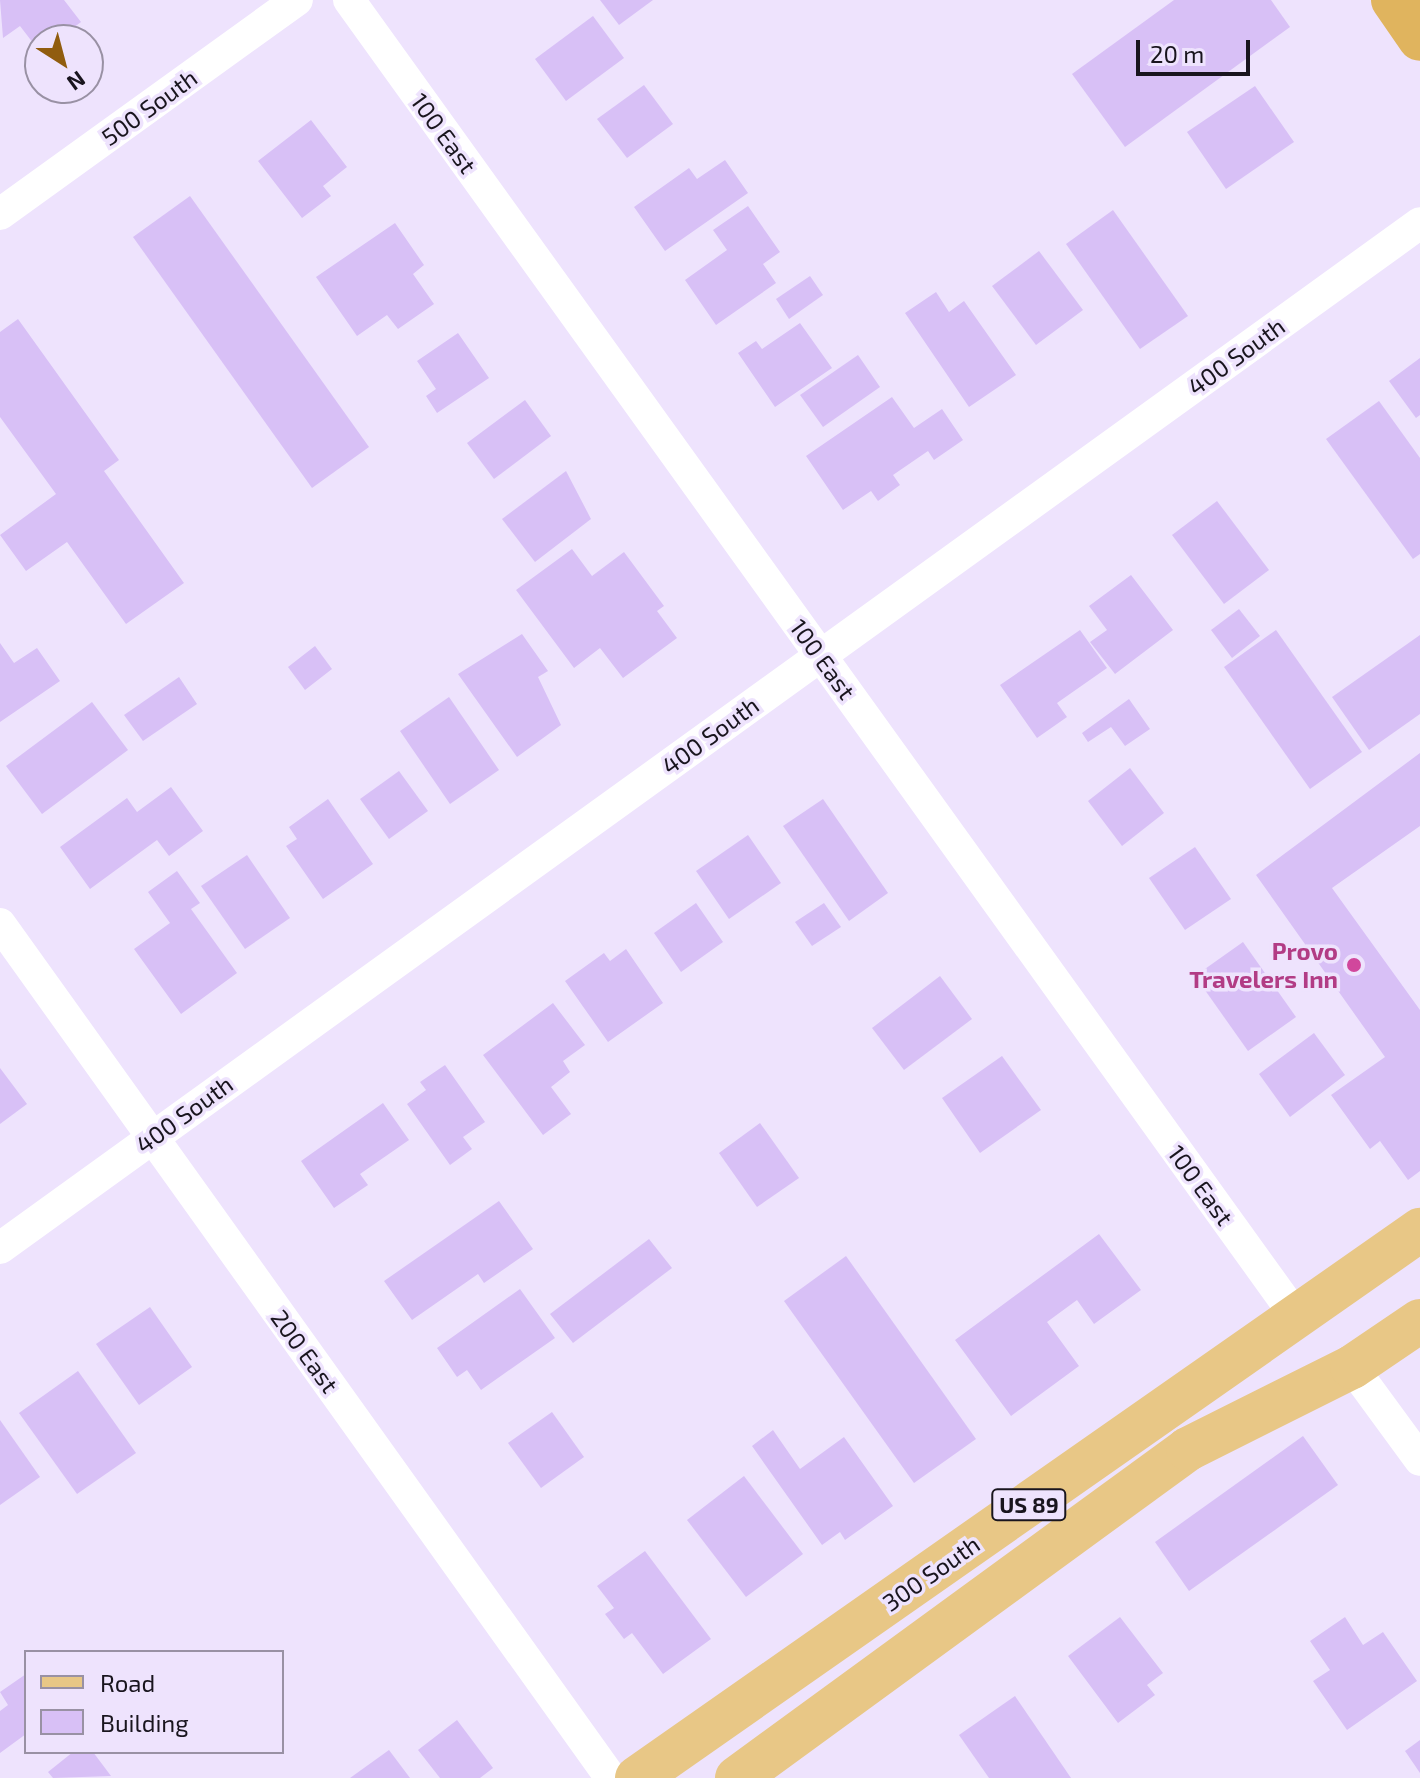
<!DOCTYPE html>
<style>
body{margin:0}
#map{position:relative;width:1420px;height:1778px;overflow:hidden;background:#eee3fd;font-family:"Exo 2",sans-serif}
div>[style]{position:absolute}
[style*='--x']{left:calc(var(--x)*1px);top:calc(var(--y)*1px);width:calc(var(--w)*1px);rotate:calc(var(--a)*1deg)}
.building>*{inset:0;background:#d8c0f6}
.minor>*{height:32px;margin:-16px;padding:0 16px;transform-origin:16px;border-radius:16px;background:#fff}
.primary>*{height:44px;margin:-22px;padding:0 22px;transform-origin:22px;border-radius:22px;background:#e8c786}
.trunk>*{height:44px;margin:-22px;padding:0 22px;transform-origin:22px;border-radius:22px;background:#e0b45e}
.dots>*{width:22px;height:22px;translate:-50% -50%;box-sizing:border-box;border:4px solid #eee3fd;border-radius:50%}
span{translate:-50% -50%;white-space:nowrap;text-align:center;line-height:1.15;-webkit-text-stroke:7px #eee3fd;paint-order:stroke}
.shield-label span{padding:2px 6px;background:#eee3fd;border:2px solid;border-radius:6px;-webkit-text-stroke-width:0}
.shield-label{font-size:22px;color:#19151e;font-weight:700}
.street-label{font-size:24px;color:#19151e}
.hotel-label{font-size:24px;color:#b23c85;font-weight:700}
.right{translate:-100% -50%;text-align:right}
.legend{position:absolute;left:24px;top:1650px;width:260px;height:104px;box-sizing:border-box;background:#eee3fd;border:2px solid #9991a4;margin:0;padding:10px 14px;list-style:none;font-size:24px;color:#19151e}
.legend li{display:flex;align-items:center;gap:16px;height:40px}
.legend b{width:40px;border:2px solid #9991a4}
.north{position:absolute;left:24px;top:24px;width:80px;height:80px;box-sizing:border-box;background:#eee3fd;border:2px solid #9991a4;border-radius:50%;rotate:144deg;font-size:22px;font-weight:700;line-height:32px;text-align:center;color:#19151e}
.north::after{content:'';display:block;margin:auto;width:28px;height:36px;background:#915d0f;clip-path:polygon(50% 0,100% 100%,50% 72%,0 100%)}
.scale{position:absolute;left:1136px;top:40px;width:114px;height:36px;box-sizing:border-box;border:4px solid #19151e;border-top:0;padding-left:10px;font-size:24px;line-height:28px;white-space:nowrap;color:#19151e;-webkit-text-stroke:6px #eee3fd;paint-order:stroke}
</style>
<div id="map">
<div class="building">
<div style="clip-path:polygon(0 0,64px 0,81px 22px,57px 40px,40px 40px,40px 52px,20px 26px,3px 38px)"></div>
<div style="clip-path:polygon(600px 0,653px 0,619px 25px)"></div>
<div style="clip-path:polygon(1174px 0,1271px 0,1290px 27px,1125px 147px,1072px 74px)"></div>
<div style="clip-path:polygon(593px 16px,624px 58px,566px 101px,535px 59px)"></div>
<div style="clip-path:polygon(644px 85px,673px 124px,627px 158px,597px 119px)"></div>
<div style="clip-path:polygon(1255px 86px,1294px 142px,1226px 189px,1187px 132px)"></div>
<div style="clip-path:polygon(311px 120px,347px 167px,323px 186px,331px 196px,302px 218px,258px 161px)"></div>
<div style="clip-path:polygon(725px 160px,748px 193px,665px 251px,634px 207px,689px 168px,697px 179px)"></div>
<div style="clip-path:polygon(190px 196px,369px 447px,312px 488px,133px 237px)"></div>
<div style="clip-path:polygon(748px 206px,780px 252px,763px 264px,776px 283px,716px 325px,685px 280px,727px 250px,713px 230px)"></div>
<div style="clip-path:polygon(1113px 210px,1188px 316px,1140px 349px,1066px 244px)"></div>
<div style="clip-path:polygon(395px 223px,424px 265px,413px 274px,434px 304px,398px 329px,387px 315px,357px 336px,316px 277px)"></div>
<div style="clip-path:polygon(1039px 251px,1083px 310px,1036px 345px,992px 286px)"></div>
<div style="clip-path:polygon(810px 276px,823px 295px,789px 319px,776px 299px)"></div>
<div style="clip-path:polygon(936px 292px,949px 312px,964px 301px,1016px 375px,969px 407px,905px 313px)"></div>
<div style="clip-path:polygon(18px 319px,119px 460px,104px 471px,184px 583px,126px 624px,67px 542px,26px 571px,0 535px,56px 494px,0 417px,0 332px)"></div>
<div style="clip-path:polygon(800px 323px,832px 368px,775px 407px,738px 353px,756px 341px,762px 349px)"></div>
<div style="clip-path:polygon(458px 333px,489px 378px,437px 413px,426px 396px,436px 389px,417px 361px)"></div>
<div style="clip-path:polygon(858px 355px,880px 387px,823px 427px,800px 395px)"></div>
<div style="clip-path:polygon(1420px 358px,1420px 415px,1416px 418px,1389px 381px)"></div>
<div style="clip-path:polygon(892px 397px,914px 428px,942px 409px,963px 440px,934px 460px,928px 451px,893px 475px,900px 485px,878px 501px,871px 491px,843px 510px,806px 456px)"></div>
<div style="clip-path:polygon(525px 400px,551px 436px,494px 479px,467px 443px)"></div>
<div style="clip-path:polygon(1379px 401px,1420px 458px,1420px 554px,1413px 559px,1326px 439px)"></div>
<div style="clip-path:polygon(566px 471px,591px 519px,535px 562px,502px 519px)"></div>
<div style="clip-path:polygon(1217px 501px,1269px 570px,1224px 604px,1172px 535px)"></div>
<div style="clip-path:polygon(572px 549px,592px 576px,624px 552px,664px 606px,657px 611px,677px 638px,623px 678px,600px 648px,574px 668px,516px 590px)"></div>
<div style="clip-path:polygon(1131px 575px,1173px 630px,1115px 674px,1090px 642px,1107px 630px,1089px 606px)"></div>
<div style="clip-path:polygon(1239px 609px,1260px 636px,1232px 658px,1211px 630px)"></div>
<div style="clip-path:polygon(1080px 630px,1107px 668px,1057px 703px,1067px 717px,1037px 738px,1000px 685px)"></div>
<div style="clip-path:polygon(1276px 630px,1362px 752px,1310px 789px,1224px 667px)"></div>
<div style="clip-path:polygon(522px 634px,548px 671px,538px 677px,561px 725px,517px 757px,458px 674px)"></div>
<div style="clip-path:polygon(1420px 635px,1420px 714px,1369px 750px,1332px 697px)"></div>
<div style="clip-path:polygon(0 643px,14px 663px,37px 648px,60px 681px,0 722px)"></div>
<div style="clip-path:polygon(315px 646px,332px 669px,305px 690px,288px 667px)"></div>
<div style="clip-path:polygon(179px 677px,197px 704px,143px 741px,124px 715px)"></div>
<div style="clip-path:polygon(449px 697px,499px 770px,450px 804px,400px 731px)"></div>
<div style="clip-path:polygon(1129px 699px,1150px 729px,1125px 746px,1111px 727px,1088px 742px,1082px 733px)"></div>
<div style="clip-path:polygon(92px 702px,128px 750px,42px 814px,6px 766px)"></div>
<div style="clip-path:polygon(1420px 753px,1420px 826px,1332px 888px,1420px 1010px,1420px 1171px,1408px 1180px,1380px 1141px,1370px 1149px,1331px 1095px,1385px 1057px,1256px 875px)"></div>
<div style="clip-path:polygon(1130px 768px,1164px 813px,1122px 846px,1088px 801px)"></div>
<div style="clip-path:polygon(399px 771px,428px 811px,389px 839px,360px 799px)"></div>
<div style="clip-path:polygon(171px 787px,203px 831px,169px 856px,157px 840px,90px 889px,60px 847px,127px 798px,137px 812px)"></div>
<div style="clip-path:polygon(328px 799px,373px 864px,323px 899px,286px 846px,297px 839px,289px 827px)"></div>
<div style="clip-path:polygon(823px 799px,888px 893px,849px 921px,783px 826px)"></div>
<div style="clip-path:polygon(748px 835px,781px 883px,729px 919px,696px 871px)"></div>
<div style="clip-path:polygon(1195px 847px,1231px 899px,1185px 930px,1149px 878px)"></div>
<div style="clip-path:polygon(247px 855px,290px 918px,245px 949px,201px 886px)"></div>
<div style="clip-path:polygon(177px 871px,200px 903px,191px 909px,237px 973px,181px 1014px,134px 949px,170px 923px,148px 892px)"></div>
<div style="clip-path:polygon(696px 903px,723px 942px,681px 972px,654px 933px)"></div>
<div style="clip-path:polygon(824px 903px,841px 927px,812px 946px,795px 922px)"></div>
<div style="clip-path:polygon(1243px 942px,1296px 1017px,1248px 1051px,1195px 976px)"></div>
<div style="clip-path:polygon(626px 949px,663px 1003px,608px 1042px,565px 981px,604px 953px,610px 961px)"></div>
<div style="clip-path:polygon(940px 976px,972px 1019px,904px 1070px,872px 1028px)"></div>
<div style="clip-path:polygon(553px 1003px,585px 1045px,563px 1061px,570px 1072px,551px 1087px,571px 1114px,543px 1135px,483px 1055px)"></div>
<div style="clip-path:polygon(1314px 1033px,1345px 1075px,1290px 1117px,1259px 1074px)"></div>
<div style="clip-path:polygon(1002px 1056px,1041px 1110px,980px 1153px,942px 1098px)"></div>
<div style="clip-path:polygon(445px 1065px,485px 1122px,463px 1137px,472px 1149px,450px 1165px,407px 1104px,426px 1090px,420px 1082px)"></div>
<div style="clip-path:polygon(0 1068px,27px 1104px,0 1124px)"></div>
<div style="clip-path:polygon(383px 1103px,409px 1140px,360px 1174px,368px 1185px,334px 1208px,301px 1161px)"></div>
<div style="clip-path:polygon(760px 1123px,799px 1178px,757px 1207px,719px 1153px)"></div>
<div style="clip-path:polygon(499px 1201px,533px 1249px,484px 1283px,478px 1274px,412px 1320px,384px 1281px)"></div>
<div style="clip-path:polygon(1099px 1234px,1141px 1290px,1094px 1324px,1077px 1300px,1047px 1322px,1079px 1366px,1011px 1416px,955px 1340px)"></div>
<div style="clip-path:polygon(649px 1239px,672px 1268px,573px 1343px,550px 1314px)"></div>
<div style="clip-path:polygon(846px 1256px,976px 1439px,914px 1483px,784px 1301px)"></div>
<div style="clip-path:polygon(520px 1289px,555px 1338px,481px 1390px,467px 1370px,457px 1377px,437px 1348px)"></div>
<div style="clip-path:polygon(150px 1307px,192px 1367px,139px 1405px,96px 1344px)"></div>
<div style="clip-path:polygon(78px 1371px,136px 1453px,77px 1494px,19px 1413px)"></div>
<div style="clip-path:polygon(552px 1412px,584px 1457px,541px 1488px,508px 1443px)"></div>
<div style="clip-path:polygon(0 1420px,40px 1477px,0 1505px)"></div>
<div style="clip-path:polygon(773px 1430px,800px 1469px,844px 1437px,893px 1506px,845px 1540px,840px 1532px,822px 1545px,752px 1446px)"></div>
<div style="clip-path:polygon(1303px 1436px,1338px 1485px,1189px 1591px,1155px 1542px)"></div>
<div style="clip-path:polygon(744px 1476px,803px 1554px,746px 1597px,687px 1520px)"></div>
<div style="clip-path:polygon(645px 1551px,711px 1639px,663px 1674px,632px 1633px,624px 1639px,605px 1614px,614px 1608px,597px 1586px)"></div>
<div style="clip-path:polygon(1120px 1617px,1163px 1673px,1147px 1685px,1155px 1695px,1118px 1723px,1068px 1656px)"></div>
<div style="clip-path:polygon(1345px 1617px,1363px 1645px,1383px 1632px,1417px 1681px,1347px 1730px,1313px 1681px,1330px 1670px,1310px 1641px)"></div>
<div style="clip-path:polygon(26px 1674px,26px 1734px,0 1753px,0 1711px,8px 1705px,0 1692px)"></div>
<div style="clip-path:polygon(1015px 1696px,1071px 1778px,989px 1778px,959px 1735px)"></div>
<div style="clip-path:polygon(457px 1720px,493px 1768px,480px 1778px,440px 1778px,418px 1750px)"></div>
<div style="clip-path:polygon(1420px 1740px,1420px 1773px,1405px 1751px)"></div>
<div style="clip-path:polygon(389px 1750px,410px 1778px,350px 1778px)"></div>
<div style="clip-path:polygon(73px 1752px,93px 1752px,111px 1776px,53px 1778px,48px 1772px)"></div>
</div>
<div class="minor">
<div style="--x:349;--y:0;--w:1624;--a:54.27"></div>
<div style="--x:0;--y:214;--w:366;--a:-35.8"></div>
<div style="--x:0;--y:924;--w:1050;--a:54.42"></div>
<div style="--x:0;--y:1248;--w:1751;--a:-35.82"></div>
<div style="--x:1352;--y:1367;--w:115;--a:53.8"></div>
</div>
<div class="primary">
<div style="--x:637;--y:1778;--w:956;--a:-34.99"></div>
<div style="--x:737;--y:1778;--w:558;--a:-36.11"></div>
<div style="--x:1188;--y:1449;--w:183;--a:-26.6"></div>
<div style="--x:1352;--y:1367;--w:82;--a:-34.1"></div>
</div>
<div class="trunk">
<div style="--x:1393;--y:0;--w:47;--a:55.3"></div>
</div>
<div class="dots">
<div style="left:1354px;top:965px;background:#d1479c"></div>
</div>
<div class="shield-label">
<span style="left:1029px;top:1505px">US 89</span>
</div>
<div class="street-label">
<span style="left:149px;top:107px;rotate:-36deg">500 South</span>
<span style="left:444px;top:133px;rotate:54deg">100 East</span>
<span style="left:1236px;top:356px;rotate:-36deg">400 South</span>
<span style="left:823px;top:659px;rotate:54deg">100 East</span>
<span style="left:710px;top:735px;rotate:-36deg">400 South</span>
<span style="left:184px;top:1114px;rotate:-36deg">400 South</span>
<span style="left:1201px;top:1185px;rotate:54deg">100 East</span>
<span style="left:305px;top:1351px;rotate:54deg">200 East</span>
<span style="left:931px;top:1573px;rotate:-35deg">300 South</span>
</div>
<div class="hotel-label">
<span class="right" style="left:1338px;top:965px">Provo<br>Travelers Inn</span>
</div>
<ul class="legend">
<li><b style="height:10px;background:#e8c786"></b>Road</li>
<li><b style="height:22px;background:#d8c0f6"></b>Building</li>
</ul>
<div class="north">N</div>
<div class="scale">20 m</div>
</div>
